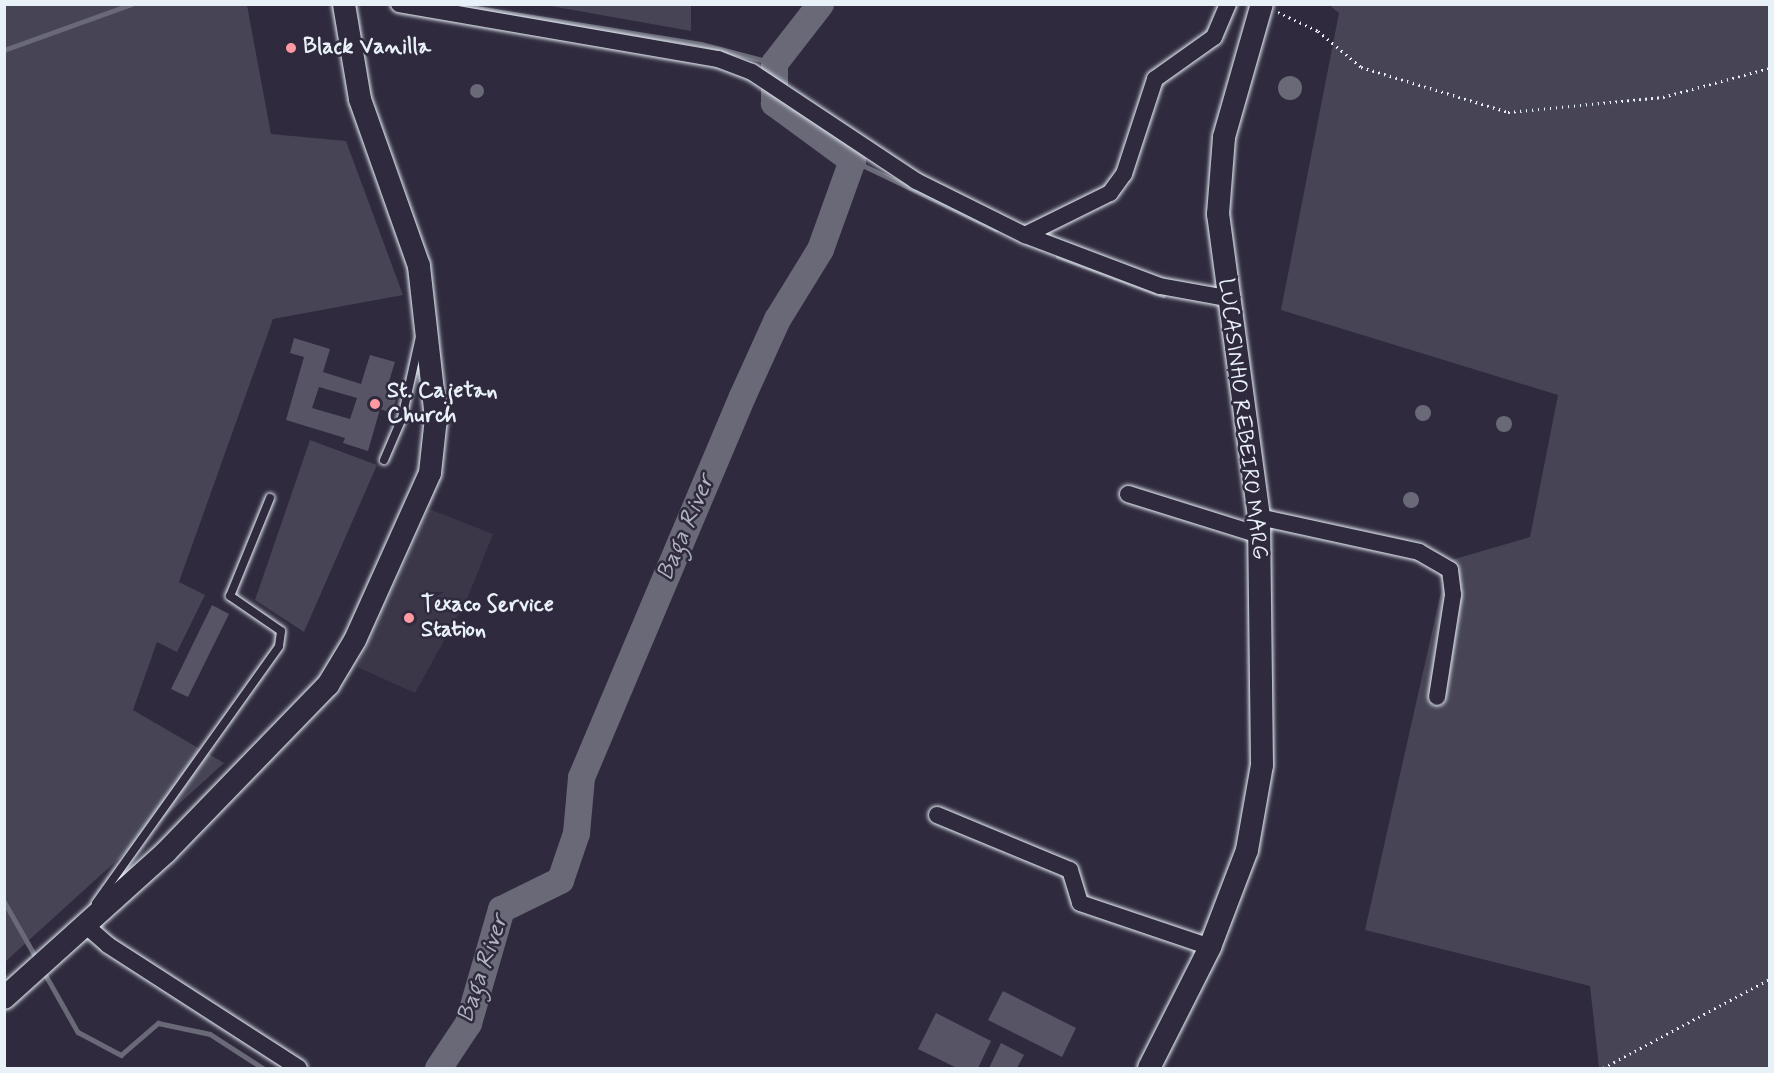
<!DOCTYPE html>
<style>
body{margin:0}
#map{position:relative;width:1774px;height:1073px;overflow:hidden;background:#2f2a3d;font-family:Mynerve,sans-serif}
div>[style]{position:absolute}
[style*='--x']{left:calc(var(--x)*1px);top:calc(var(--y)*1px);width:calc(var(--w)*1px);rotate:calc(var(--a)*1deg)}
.built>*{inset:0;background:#3b3749}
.green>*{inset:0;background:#464455}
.water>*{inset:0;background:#696978}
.round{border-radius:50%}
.stream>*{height:4.5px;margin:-2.25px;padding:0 2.25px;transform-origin:2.25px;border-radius:2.25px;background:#696978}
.river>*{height:27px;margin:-13.5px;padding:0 13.5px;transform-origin:13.5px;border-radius:13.5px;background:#696978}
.building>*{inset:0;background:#575565}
.path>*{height:3px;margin-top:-1.5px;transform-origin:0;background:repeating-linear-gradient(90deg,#e8f1f8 0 1.5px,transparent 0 6px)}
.roads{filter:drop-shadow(0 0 2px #e8f1f8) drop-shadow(0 0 2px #e8f1f8)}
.lane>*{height:8px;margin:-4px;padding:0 4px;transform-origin:4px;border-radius:4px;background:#2f2a3d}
.street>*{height:16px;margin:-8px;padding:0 8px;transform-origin:8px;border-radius:8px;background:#2f2a3d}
.secondary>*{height:22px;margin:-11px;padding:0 11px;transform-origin:11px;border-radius:11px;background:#2f2a3d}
.dots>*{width:16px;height:16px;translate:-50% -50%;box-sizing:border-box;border:3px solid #2f2a3d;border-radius:50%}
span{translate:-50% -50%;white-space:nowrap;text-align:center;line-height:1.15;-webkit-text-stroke:5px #2f2a3d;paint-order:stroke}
.poi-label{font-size:22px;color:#e8f1f8;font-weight:700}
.left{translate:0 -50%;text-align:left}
.street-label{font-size:22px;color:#e8f1f8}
.water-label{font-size:24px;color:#afb4be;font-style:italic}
.frame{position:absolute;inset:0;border:6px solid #e8f1f8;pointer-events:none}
</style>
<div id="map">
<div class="built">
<div style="clip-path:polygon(429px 509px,493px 534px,467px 599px,415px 693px,357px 667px)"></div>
</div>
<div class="green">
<div style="clip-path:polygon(5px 5px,247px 5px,271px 134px,346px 141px,403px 295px,273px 319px,179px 582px,205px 595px,177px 652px,157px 642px,133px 710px,224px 763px,5px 962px)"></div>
<div style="clip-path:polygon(545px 5px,691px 5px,691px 31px)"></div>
<div style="clip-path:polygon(1329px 5px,1769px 5px,1769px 1068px,1599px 1068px,1590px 986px,1365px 930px,1448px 561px,1530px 537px,1558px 395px,1281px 310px,1339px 13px)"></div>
<div style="clip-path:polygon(310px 440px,377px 465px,304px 632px,255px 600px)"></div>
</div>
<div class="water">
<div class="round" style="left:1278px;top:76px;width:24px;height:24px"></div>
<div class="round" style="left:470px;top:84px;width:14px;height:14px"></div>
<div class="round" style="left:1415px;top:405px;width:16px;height:16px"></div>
<div class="round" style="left:1496px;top:416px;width:16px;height:16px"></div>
<div class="round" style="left:1403px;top:492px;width:16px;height:16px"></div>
</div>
<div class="stream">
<div style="--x:452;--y:4;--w:252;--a:9.1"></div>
<div style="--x:701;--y:44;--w:75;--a:14.6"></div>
<div style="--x:4;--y:50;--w:136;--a:-19.8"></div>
<div style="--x:852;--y:160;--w:160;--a:25.6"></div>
<div style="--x:1058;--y:256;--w:112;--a:20.4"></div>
<div style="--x:4;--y:901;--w:67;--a:60.4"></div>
<div style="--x:44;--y:972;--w:69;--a:60.5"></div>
<div style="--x:78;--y:1032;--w:49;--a:28.1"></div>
<div style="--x:121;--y:1055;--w:49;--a:-40.9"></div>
<div style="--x:158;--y:1023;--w:53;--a:11.9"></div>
<div style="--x:210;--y:1034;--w:63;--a:32.7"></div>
</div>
<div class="river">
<div style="--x:438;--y:1068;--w:54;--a:-56.3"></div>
<div style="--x:468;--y:1023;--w:119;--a:-73.9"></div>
<div style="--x:501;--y:909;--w:66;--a:-26.2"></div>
<div style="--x:560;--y:880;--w:50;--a:-71.2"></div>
<div style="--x:576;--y:833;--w:56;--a:-84.9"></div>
<div style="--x:581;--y:777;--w:414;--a:-67.1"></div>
<div style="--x:742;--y:396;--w:85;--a:-65.6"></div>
<div style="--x:777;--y:319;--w:82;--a:-58.4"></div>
<div style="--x:820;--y:249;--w:95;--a:-70.2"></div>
<div style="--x:852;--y:160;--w:97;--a:-143.8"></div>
<div style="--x:774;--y:103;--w:40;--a:-90"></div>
<div style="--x:774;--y:63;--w:75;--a:-52.1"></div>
</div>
<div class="building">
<div style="clip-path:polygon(evenodd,294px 338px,330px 349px,323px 372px,361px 384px,370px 355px,395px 362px,386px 391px,397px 395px,392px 413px,380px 409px,368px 451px,343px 443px,345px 438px,286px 420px,304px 357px,290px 353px,294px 338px,319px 387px,357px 398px,350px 419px,312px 408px,319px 387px)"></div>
<div style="clip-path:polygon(212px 605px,229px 614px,188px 697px,171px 689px)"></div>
<div style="clip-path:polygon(1003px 991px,1076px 1028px,1062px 1057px,988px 1020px)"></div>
<div style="clip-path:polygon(936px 1013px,991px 1041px,978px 1068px,957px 1068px,918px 1049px)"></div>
<div style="clip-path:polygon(1001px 1043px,1024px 1055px,1017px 1068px,989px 1068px)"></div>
</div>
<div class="path">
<div style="--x:1278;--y:12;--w:44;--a:25.4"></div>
<div style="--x:1318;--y:31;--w:56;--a:39.9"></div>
<div style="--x:1361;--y:67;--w:154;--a:17"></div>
<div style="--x:1508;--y:112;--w:156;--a:-5.5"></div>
<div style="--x:1663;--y:97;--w:111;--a:-15.2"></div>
<div style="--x:1603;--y:1068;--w:189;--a:-28.1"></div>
</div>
<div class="roads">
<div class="lane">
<div style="--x:384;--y:460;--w:46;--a:-66.8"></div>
<div style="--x:402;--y:418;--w:83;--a:-77.5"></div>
<div style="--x:96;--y:903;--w:315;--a:-54.5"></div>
<div style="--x:279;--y:646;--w:15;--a:-82"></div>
<div style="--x:281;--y:631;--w:62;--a:-145.5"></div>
<div style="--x:230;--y:596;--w:106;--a:-67.8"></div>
</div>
<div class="street">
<div style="--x:399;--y:4;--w:324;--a:9.8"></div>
<div style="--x:718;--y:59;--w:36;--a:21"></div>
<div style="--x:752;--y:72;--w:197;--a:33.6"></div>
<div style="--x:916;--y:181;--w:122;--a:26.4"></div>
<div style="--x:1025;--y:235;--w:144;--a:20.7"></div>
<div style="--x:1160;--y:286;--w:68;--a:10.2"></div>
<div style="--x:1025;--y:235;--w:95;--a:-26.3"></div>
<div style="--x:1110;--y:193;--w:24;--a:-54"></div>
<div style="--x:1124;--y:174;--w:100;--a:-71.9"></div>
<div style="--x:1155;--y:79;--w:72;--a:-35.4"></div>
<div style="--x:1214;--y:37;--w:36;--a:-67"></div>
<div style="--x:1128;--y:494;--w:137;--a:17.4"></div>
<div style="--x:1259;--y:517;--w:164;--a:12.3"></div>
<div style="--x:1419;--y:552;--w:36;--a:30"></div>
<div style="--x:1450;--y:570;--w:25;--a:83"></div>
<div style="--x:1453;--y:595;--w:103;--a:98.9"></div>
<div style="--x:937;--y:815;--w:144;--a:22.5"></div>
<div style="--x:1070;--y:870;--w:34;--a:73"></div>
<div style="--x:1080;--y:903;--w:137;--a:18.7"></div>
<div style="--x:84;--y:924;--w:32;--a:41"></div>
<div style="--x:108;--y:945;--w:227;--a:32.8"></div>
</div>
<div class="secondary">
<div style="--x:4;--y:998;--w:218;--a:-42"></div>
<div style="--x:166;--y:852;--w:233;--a:-45.9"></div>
<div style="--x:328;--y:685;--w:52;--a:-59"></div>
<div style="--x:355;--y:640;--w:183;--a:-65.8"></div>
<div style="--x:430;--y:473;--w:55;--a:-83.8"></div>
<div style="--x:436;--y:418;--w:153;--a:-96.4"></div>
<div style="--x:419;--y:266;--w:177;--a:-109.5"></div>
<div style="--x:360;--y:99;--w:96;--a:-99.6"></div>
<div style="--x:1149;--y:1068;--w:136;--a:-63.2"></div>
<div style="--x:1210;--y:947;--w:104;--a:-69.1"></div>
<div style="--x:1247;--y:850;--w:86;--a:-80"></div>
<div style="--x:1262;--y:765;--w:248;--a:-90.7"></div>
<div style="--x:1259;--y:517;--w:306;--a:-97.7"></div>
<div style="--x:1218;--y:214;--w:77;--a:-85.5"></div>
<div style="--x:1224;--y:137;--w:138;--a:-74.1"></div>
</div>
</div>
<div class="dots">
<div style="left:291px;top:48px;background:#ff9aa2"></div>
<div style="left:375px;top:404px;background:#ff9aa2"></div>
<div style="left:409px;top:618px;background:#ff9aa2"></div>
</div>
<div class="poi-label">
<span class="left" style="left:303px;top:48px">Black Vanilla</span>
<span class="left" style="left:387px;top:404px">St. Cajetan<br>Church</span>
<span class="left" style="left:421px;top:618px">Texaco Service<br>Station</span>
</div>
<div class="street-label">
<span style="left:1242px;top:419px;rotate:83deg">LUCASINHO REBEIRO MARG</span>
</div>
<div class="water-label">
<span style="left:686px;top:528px;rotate:-67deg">Baga River</span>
<span style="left:483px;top:969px;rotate:-71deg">Baga River</span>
</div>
<div class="frame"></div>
</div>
